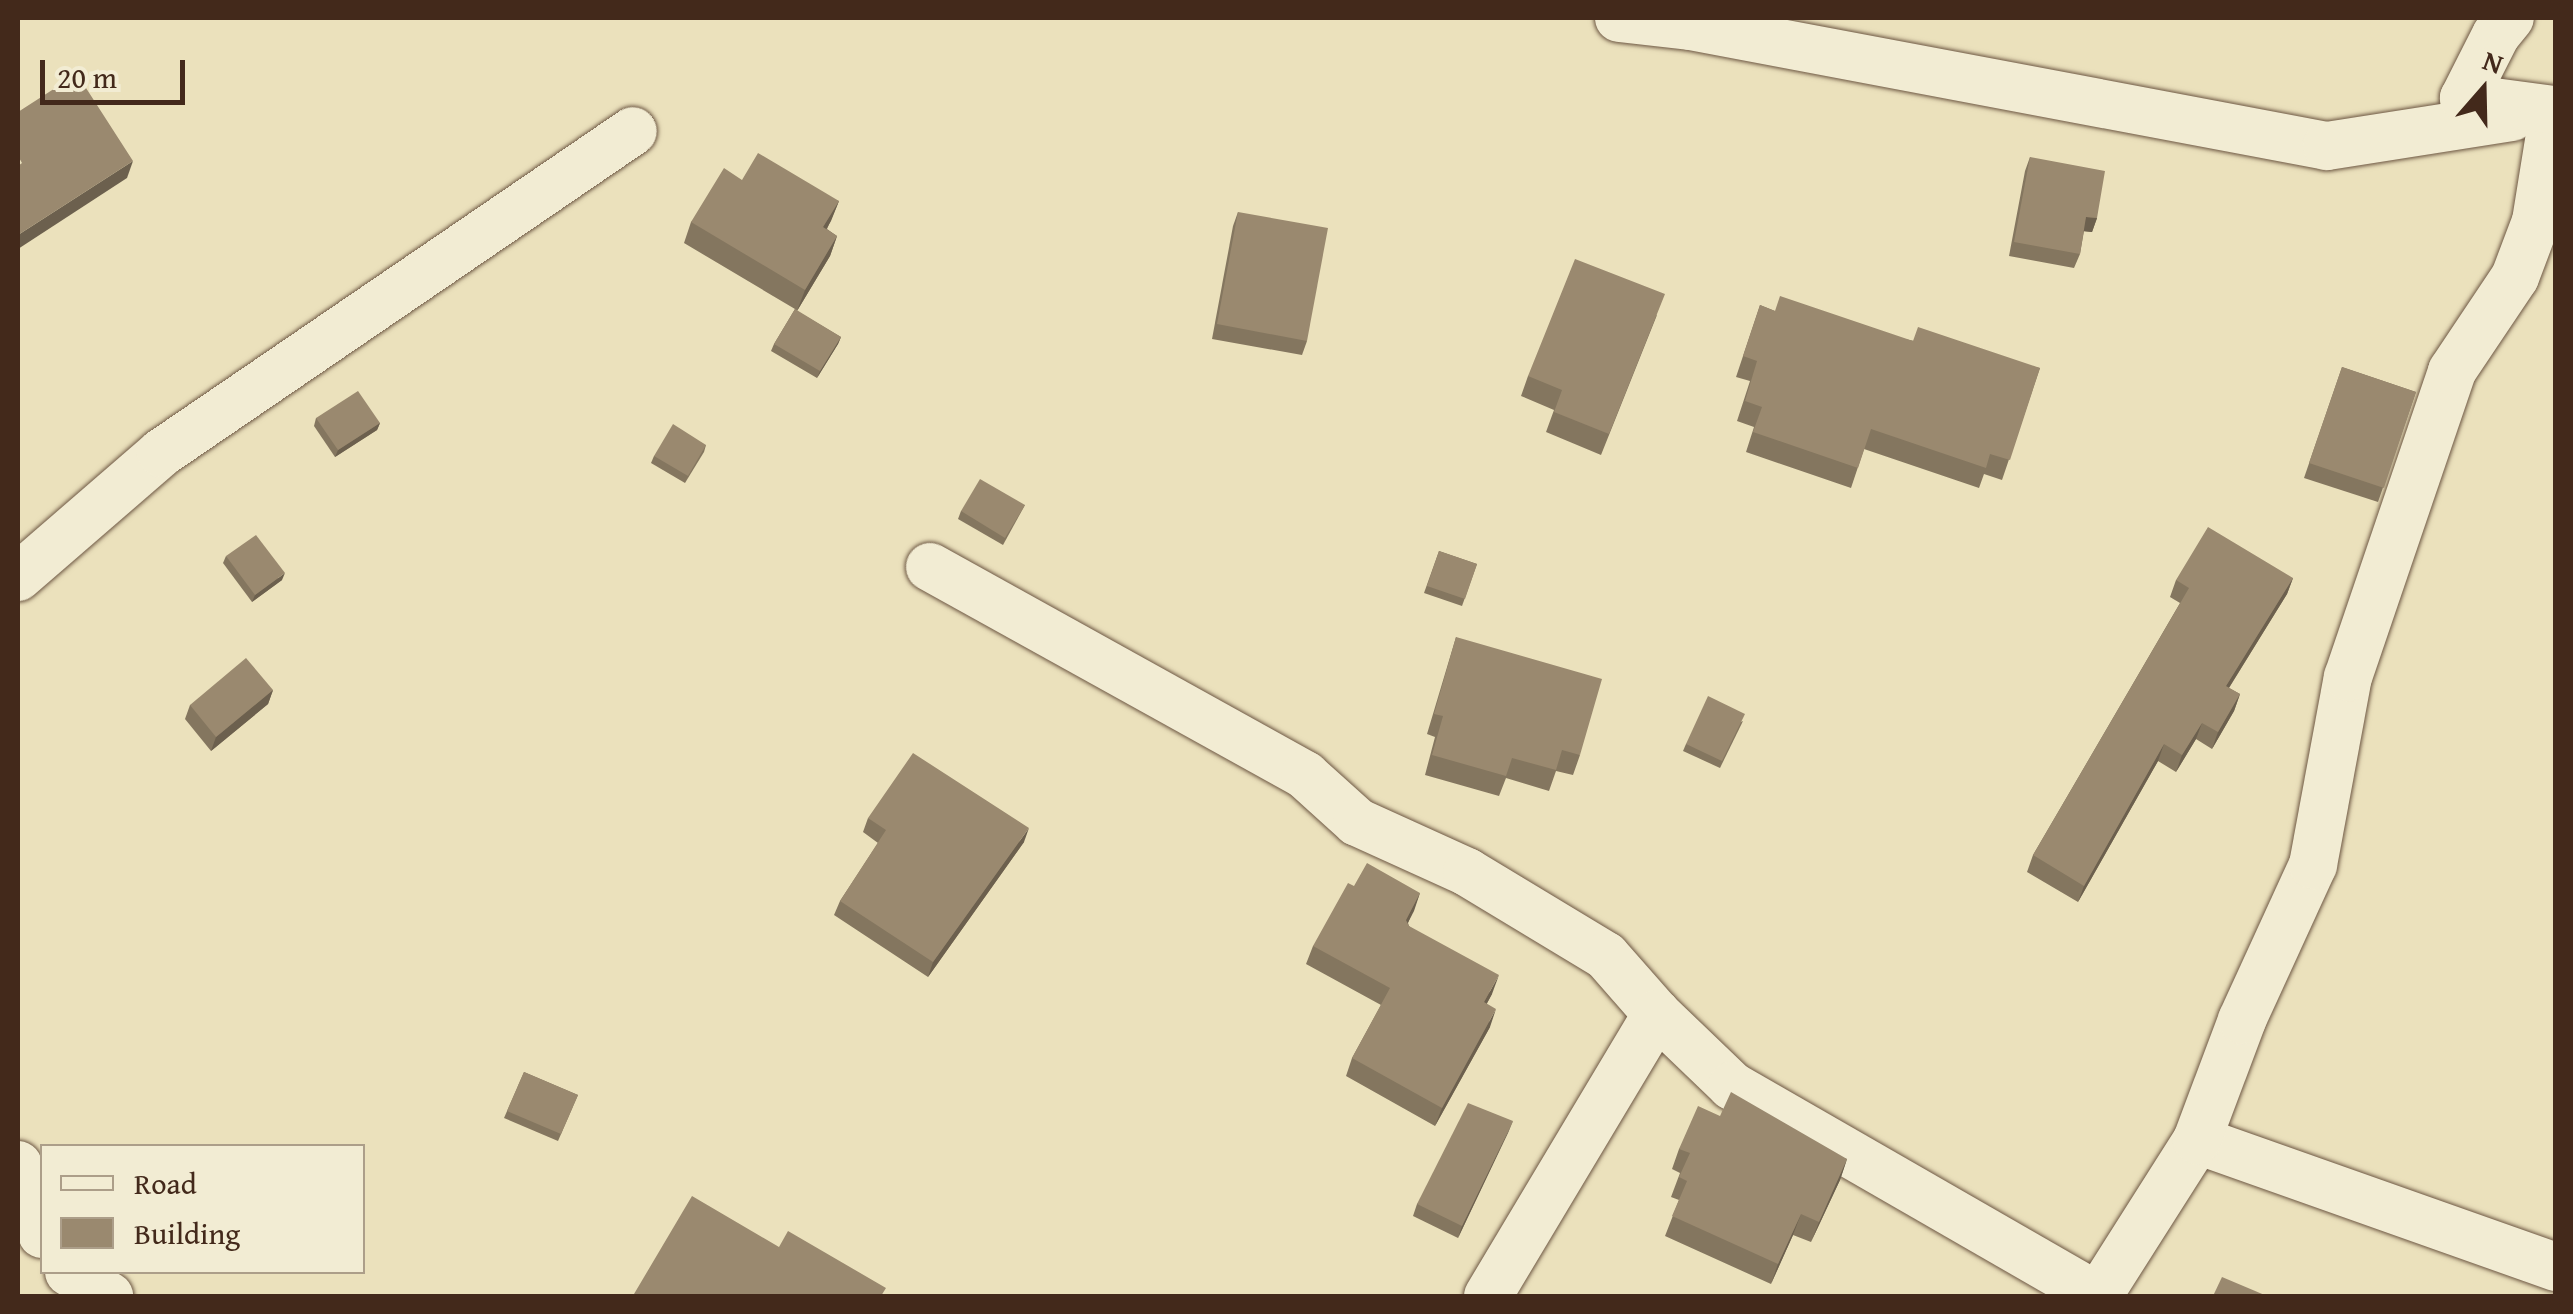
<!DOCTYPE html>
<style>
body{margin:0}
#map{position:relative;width:2573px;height:1314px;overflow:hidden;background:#ebe1bc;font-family:"Gentium Book Plus",serif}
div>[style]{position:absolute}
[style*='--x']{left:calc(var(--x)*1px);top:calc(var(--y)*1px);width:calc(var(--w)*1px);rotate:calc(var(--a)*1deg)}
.roads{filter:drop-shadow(0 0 2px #6d5743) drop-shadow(0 0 2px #6d5743)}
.minor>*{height:48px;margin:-24px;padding:0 24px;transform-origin:24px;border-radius:24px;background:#f2ecd3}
.wall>*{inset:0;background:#84765f}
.shaded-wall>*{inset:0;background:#6c604e}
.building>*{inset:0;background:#9a896f}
span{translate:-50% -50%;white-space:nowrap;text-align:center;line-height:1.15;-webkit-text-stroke:8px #f2ecd3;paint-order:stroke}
.frame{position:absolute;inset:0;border:20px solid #43291b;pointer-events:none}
.legend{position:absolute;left:40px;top:1144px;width:325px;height:130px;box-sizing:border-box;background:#f2ecd3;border:2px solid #ac9e89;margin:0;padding:12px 18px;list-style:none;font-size:30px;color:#43291b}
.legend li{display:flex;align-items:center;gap:20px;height:50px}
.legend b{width:50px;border:2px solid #ac9e89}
.north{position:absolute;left:2433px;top:40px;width:100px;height:100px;-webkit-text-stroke:8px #f2ecd3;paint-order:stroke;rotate:20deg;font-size:28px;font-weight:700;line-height:40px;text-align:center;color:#43291b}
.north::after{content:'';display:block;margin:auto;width:35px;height:45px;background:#43291b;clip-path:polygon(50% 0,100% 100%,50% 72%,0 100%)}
.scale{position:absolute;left:40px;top:60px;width:145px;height:45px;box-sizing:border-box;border:5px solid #43291b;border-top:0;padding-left:12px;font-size:30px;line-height:35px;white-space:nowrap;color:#43291b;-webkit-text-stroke:8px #f2ecd3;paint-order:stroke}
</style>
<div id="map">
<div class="roads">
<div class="minor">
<div style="--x:1619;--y:18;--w:71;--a:6.4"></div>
<div style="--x:1690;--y:26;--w:648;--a:10.67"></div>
<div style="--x:2327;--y:146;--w:187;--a:-8.9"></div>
<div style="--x:930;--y:567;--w:429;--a:29"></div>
<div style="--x:1305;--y:775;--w:70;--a:42.1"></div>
<div style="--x:1357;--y:822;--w:121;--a:24.4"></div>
<div style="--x:1467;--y:872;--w:162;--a:31.1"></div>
<div style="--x:1606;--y:956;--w:77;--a:48.7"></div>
<div style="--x:1657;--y:1014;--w:104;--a:43.8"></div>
<div style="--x:1732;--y:1086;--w:421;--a:29.9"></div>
<div style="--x:18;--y:577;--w:189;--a:-40.9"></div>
<div style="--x:161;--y:453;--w:571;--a:-34.3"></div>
<div style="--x:2197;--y:1140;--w:381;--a:19.5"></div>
<div style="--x:18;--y:1165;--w:73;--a:70.8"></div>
<div style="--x:69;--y:1272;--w:47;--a:31"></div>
<div style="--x:1488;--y:1296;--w:329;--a:-59.1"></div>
<div style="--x:2098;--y:1296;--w:185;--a:-57.6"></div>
<div style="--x:2197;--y:1140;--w:128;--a:-69.4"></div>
<div style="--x:2242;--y:1020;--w:170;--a:-65.4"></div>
<div style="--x:2313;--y:865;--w:191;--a:-79.5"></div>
<div style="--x:2348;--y:677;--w:323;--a:-71.2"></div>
<div style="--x:2452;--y:371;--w:113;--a:-56.2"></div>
<div style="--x:2515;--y:277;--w:60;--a:-69.4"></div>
<div style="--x:2536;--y:221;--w:112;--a:-80.8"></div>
<div style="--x:2554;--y:110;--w:91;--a:-172.4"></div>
<div style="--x:2464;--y:98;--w:71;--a:-63.1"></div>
<div style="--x:2496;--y:35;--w:22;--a:-51"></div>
</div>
</div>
<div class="wall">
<div style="clip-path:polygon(2030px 157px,2097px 218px,2092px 232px,2084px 231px,2080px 254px,2074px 268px,2009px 256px,2025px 171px)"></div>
<div style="clip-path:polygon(742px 180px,839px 201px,827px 229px,837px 236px,830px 256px,797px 311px,841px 337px,838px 344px,817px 378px,771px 351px,774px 344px,795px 309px,684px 243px,691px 222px)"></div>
<div style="clip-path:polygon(1238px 212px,1307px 341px,1302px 355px,1212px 339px,1233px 226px)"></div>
<div style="clip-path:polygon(1760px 305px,1775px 311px,2040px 368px,2002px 480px,1984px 474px,1979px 488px,1864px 449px,1851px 488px,1746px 452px,1754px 427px,1737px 421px,1750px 381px,1736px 377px)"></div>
<div style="clip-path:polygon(1657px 315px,1601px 455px,1546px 432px,1554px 410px,1521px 396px,1528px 376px)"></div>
<div style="clip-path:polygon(2342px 367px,2416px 392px,2378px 502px,2304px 478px)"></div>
<div style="clip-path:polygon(316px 418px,380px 423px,377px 430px,335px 457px,314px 426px)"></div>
<div style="clip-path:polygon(706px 445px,704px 452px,685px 483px,651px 463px,654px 456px)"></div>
<div style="clip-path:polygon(1025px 505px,1003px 545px,958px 519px,961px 511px)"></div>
<div style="clip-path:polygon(1439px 551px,1477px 564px,1462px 606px,1424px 593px)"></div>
<div style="clip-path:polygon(226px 556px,282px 580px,252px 602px,223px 563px)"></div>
<div style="clip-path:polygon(2293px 578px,2287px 594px,2229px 688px,2240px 694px,2234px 711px,2212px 749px,2196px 739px,2176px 772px,2158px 761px,2078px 902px,2027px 872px,2033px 855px,2180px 603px,2170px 597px,2176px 580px)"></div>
<div style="clip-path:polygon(1456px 637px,1580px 755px,1573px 775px,1556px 771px,1549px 791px,1506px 778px,1499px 796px,1425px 775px,1435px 737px,1427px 734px)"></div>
<div style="clip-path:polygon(273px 690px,268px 704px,211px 751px,185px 719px,190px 705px)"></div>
<div style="clip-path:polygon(1743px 721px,1720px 768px,1683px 751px,1686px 744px)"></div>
<div style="clip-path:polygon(868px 818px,1024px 842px,928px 977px,834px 915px,840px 901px,878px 843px,863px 832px)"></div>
<div style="clip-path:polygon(1420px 893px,1408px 923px,1409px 926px,1492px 994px,1487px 1003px,1490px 1027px,1435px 1126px,1346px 1076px,1352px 1058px,1381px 1005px,1306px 964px,1313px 946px)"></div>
<div style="clip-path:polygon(524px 1072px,578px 1095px,558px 1141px,504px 1118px)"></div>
<div style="clip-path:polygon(1720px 1116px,1847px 1159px,1840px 1180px,1811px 1242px,1793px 1235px,1771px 1284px,1665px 1236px,1679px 1200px,1671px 1197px,1680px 1173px,1672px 1169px,1679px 1149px)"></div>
<div style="clip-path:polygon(1513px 1121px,1458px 1238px,1413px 1216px,1417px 1204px)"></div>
</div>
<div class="shaded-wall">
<div style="clip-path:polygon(133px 161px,127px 178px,18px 249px,18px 235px)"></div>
<div style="clip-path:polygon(839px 201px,831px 221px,816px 247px,823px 227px)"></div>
<div style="clip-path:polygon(2086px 217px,2097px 218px,2092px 232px,2081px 231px)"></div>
<div style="clip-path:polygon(837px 236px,830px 256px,797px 311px,805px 290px)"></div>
<div style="clip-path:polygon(841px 337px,838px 344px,817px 378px,820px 371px)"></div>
<div style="clip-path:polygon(380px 423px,377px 430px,335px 457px,338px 450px)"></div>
<div style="clip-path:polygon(285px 573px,282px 580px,252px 602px,255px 595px)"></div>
<div style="clip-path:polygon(2293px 578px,2287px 594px,2220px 702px,2226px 686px)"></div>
<div style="clip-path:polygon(273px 690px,268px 704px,211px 751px,216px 737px)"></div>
<div style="clip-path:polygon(2240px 694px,2234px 711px,2212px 749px,2218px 732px)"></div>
<div style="clip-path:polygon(2202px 723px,2196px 739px,2176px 772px,2182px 755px)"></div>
<div style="clip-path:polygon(2164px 744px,2158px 761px,2078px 902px,2084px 886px)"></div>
<div style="clip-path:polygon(1029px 828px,1024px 842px,928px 977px,933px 962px)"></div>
<div style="clip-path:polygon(1420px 893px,1414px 911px,1400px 938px,1406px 920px)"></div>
<div style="clip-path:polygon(1499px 975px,1492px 994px,1478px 1020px,1484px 1002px)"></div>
<div style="clip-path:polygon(1496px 1009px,1490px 1027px,1435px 1126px,1442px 1108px)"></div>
<div style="clip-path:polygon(1513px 1121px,1508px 1133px,1458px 1238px,1462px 1226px)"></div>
<div style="clip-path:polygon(1847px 1159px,1840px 1180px,1811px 1242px,1819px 1222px)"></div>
<div style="clip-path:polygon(1801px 1214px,1793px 1235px,1771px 1284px,1778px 1264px)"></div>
</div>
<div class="building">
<div style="clip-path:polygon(77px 74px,133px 161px,18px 235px,18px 166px,22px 163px,18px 156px,18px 112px)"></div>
<div style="clip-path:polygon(758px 153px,839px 201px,823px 227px,837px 236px,805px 290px,691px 222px,724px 168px,742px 180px)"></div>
<div style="clip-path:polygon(2030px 157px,2105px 171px,2097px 218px,2086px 217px,2080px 254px,2014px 242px)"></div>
<div style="clip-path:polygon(1238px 212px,1328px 228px,1307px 341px,1217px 324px)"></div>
<div style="clip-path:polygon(1575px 259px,1665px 294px,1609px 434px,1554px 412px,1562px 390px,1528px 376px)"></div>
<div style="clip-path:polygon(1780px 296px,1913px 341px,1918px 327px,2040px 368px,2010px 460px,1990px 454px,1986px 468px,1871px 429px,1858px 468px,1753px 432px,1762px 407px,1745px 401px,1757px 361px,1743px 356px,1760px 305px,1775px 311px)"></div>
<div style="clip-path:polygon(795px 309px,841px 337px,820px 371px,774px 344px)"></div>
<div style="clip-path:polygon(2342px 367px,2416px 392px,2384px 488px,2309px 463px)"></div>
<div style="clip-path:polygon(358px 391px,380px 423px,338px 450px,316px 418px)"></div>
<div style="clip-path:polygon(673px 424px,706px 445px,688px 476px,654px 456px)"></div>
<div style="clip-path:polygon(980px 479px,1025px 505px,1005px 538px,961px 511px)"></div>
<div style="clip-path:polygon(2208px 527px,2293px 578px,2226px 686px,2240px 694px,2218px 732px,2202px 723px,2182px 755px,2164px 744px,2084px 886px,2033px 855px,2189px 588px,2176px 580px)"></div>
<div style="clip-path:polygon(256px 535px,285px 573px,255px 595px,226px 556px)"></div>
<div style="clip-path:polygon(1439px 551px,1477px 564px,1465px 599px,1427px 586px)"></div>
<div style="clip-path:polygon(1456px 637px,1602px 679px,1580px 755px,1562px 750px,1556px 770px,1512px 758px,1506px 776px,1432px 755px,1443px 716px,1434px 714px)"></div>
<div style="clip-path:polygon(246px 658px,273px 690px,216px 737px,190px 705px)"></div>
<div style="clip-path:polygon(1708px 696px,1745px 714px,1722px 761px,1686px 744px)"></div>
<div style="clip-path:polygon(913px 753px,1029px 828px,933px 962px,840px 901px,886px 830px,868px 818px)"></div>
<div style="clip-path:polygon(1367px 863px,1420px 893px,1406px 920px,1409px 926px,1499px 975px,1484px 1002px,1496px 1009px,1442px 1108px,1352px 1058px,1390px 988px,1313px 946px,1348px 883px,1354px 886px)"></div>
<div style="clip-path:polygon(524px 1072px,578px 1095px,561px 1134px,507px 1111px)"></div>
<div style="clip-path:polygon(1731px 1092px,1847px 1159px,1819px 1222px,1801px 1214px,1778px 1264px,1672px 1216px,1687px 1181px,1679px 1177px,1690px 1153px,1679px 1149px,1698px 1106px,1720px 1116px)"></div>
<div style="clip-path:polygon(1468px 1103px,1513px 1121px,1462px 1226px,1417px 1204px)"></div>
<div style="clip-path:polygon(692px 1196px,779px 1247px,788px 1231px,886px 1288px,881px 1296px,638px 1296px,634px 1294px)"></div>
<div style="clip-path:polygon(2222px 1277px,2267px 1296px,2213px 1296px)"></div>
</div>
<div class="frame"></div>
<ul class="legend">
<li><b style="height:12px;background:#f2ecd3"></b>Road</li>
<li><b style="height:28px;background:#9a896f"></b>Building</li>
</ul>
<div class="north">N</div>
<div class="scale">20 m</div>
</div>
